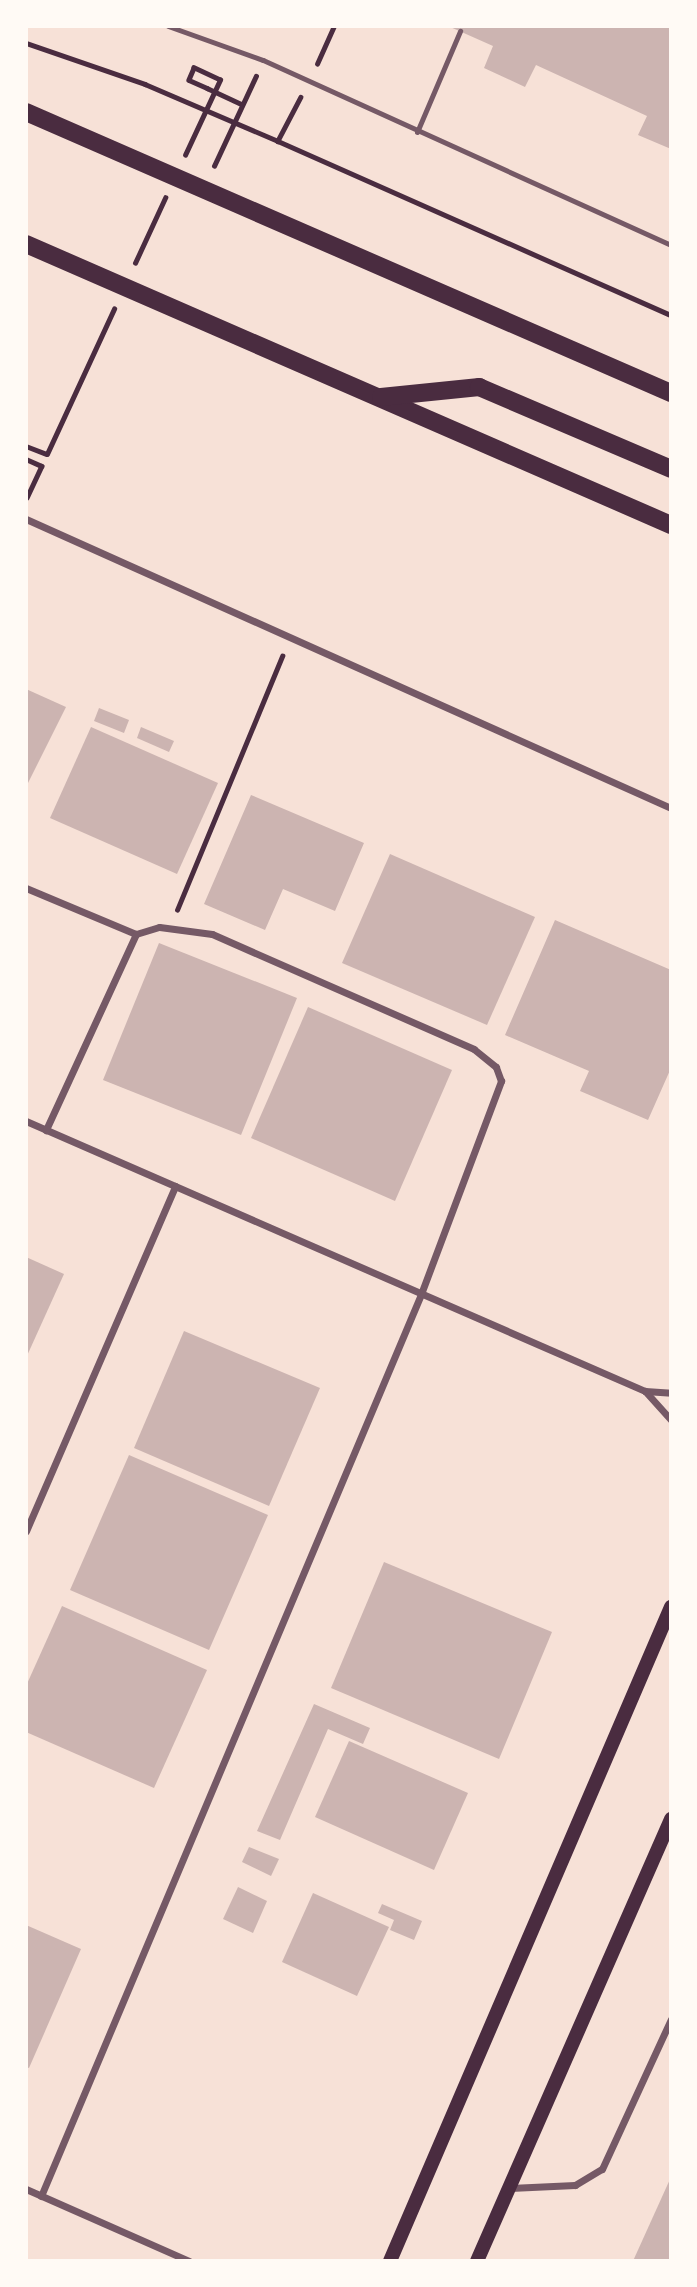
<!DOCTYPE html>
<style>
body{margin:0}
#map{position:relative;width:697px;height:2287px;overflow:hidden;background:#f7e1d7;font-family:"Asap Condensed",sans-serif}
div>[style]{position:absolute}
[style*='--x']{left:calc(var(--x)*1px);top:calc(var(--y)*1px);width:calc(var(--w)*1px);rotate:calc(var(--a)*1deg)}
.building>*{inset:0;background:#ccb4b1}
.path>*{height:4.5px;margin:-2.25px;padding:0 2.25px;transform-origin:2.25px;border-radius:2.25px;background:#4a2c40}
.service>*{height:5px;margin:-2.5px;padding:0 2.5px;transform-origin:2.5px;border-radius:2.5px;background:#755966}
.minor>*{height:7px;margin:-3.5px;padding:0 3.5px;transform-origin:3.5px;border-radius:3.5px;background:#755966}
.secondary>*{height:14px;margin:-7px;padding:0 7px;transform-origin:7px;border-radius:7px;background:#4a2c40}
.primary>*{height:18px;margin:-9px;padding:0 9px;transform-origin:9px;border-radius:9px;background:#4a2c40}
span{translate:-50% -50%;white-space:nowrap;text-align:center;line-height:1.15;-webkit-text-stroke:5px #fffaf5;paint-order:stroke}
.frame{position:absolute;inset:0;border:28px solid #fffaf5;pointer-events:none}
</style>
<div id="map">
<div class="building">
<div style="clip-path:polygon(448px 26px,671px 26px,671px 149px,638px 135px,647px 116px,536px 65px,525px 87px,484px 68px,493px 46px)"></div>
<div style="clip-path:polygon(26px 689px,66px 707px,26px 787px)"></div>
<div style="clip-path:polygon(99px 708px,129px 720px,124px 733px,94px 721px)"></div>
<div style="clip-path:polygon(91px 727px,218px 783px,177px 874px,50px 818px)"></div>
<div style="clip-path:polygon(141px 727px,174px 741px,169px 752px,137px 738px)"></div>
<div style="clip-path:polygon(251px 795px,364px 843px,335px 911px,283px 889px,265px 930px,204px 904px)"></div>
<div style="clip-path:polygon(390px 854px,535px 917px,487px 1025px,342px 963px)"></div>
<div style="clip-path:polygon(555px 920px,671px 970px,671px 1068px,648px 1120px,580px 1091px,589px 1071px,505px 1035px)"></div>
<div style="clip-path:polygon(159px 943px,297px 998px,241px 1135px,103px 1080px)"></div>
<div style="clip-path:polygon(308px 1007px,452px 1070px,395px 1201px,251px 1138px)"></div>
<div style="clip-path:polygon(26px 1257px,64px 1274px,26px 1358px)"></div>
<div style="clip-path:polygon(184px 1331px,320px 1388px,269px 1506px,134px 1448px)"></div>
<div style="clip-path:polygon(129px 1455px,268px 1515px,209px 1650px,70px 1590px)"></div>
<div style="clip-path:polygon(384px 1562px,552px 1632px,499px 1759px,331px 1688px)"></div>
<div style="clip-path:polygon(62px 1606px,207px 1670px,154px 1788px,26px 1732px,26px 1686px)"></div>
<div style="clip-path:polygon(314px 1704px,370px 1728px,363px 1744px,328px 1729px,280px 1840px,257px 1831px)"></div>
<div style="clip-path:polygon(349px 1741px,468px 1793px,434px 1870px,315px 1817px)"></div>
<div style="clip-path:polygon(249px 1847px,279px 1859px,271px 1876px,242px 1862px)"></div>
<div style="clip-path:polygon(238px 1887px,267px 1901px,253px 1933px,223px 1919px)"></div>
<div style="clip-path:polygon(313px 1893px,389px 1927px,357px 1996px,282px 1962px)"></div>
<div style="clip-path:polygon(382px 1904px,422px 1921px,414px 1940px,390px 1930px,394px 1920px,378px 1913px)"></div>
<div style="clip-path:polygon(26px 1925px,81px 1949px,29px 2068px,26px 2067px)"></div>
<div style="clip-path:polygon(671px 2177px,671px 2261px,633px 2261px)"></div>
</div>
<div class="path">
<div style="--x:26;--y:43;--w:126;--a:19"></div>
<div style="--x:145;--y:84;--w:145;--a:23.2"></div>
<div style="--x:317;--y:64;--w:42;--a:-65.9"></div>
<div style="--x:301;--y:97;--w:50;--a:117.6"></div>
<div style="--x:278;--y:141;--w:430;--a:23.9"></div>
<div style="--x:185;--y:155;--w:83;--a:-65"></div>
<div style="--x:220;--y:80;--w:29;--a:-155"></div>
<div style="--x:194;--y:68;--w:13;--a:113"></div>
<div style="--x:189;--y:80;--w:20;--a:24"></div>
<div style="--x:207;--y:88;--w:38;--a:25"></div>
<div style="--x:214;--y:166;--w:99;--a:-65"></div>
<div style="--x:135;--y:263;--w:72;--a:-65.2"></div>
<div style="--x:26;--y:446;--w:22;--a:21"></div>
<div style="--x:47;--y:454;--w:160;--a:-65.2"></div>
<div style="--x:26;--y:459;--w:17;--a:24"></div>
<div style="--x:42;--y:466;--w:35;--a:115"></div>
<div style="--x:177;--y:910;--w:275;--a:-67.5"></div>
</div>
<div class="service">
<div style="--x:168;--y:26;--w:101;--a:19.7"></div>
<div style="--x:263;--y:60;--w:448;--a:24.4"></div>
<div style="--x:417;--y:132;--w:110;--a:-66.9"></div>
</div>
<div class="minor">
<div style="--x:26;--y:519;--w:707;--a:24.14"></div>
<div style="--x:26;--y:888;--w:119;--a:22.7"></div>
<div style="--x:26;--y:1121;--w:675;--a:23.57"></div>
<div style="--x:645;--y:1391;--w:26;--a:4"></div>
<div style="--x:645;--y:1391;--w:39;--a:48"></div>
<div style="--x:26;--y:1531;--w:376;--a:-66.6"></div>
<div style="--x:510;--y:2188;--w:65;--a:-2.6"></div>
<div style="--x:575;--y:2185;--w:31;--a:-31"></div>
<div style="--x:602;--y:2169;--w:165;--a:-65.3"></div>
<div style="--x:26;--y:2189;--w:178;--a:23.8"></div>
<div style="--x:41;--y:2196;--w:979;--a:-67.15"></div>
<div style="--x:421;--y:1294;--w:228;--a:-69.4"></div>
<div style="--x:501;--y:1081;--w:15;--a:-110"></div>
<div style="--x:496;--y:1067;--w:28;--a:-141"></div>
<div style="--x:474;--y:1049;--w:286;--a:-156.3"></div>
<div style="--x:212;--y:934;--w:53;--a:-172.5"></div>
<div style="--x:159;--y:927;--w:24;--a:163"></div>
<div style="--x:136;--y:934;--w:216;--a:114.7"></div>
</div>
<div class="secondary">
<div style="--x:390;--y:2261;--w:712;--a:-66.75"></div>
<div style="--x:477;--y:2261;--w:483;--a:-66.3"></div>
</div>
<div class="primary">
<div style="--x:26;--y:112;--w:704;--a:23.54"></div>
<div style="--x:26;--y:244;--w:704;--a:23.54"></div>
<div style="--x:381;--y:397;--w:99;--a:-5.8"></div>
<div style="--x:479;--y:387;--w:209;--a:23.1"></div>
</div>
<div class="frame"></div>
</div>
